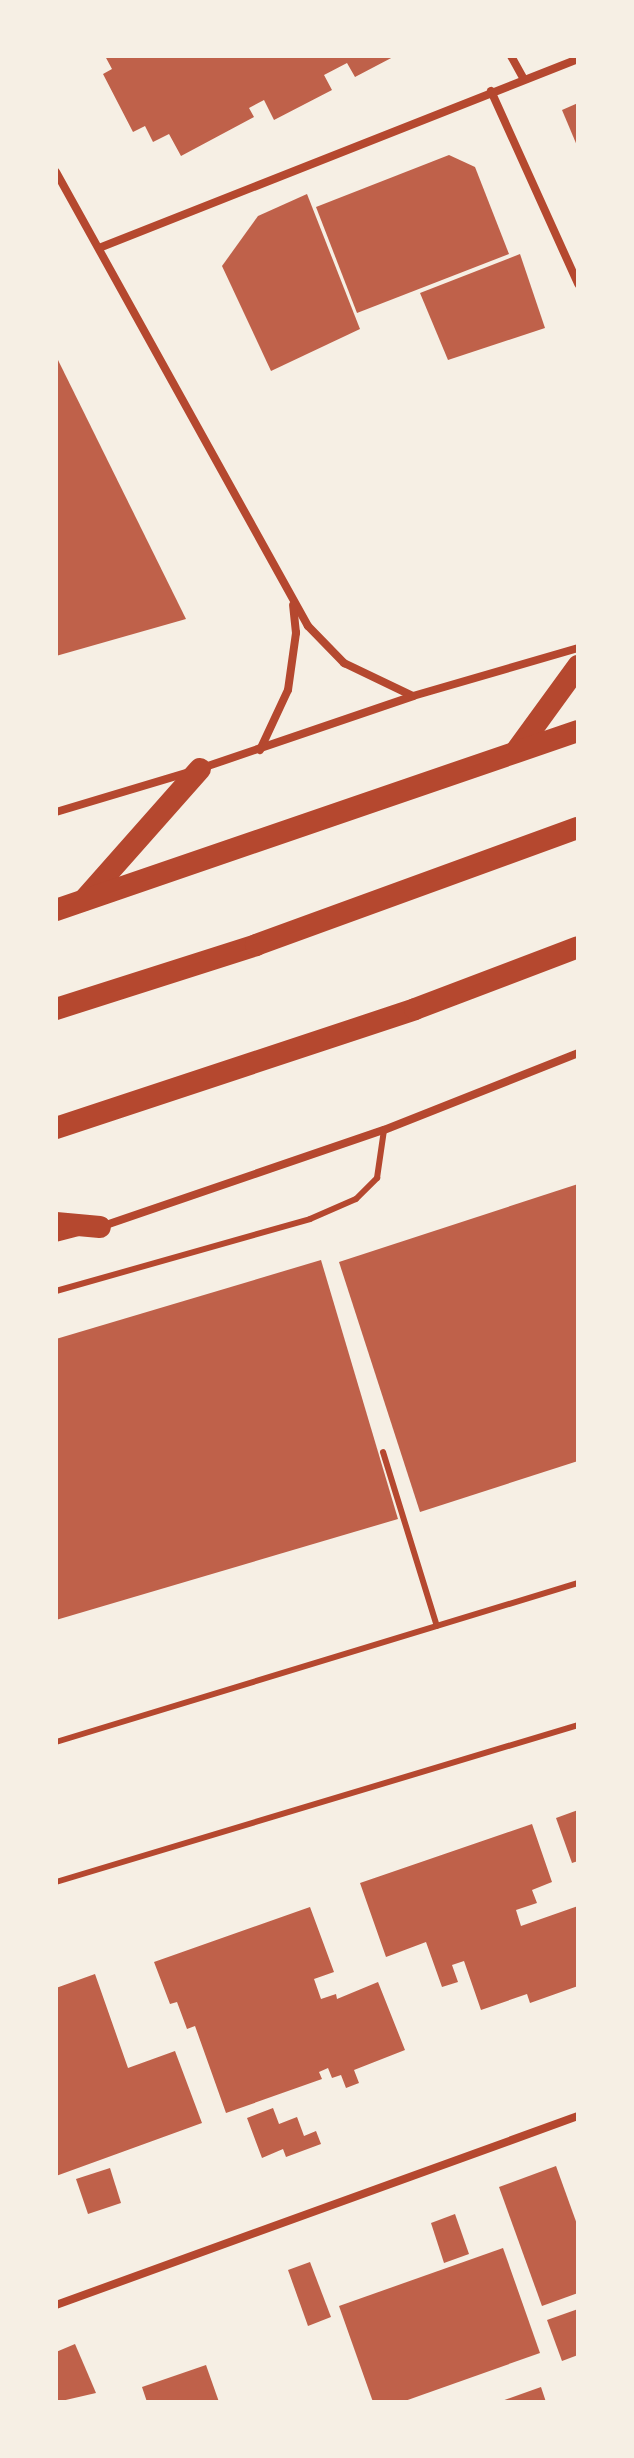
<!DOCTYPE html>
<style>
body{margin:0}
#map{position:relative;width:634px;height:2458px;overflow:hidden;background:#f6efe4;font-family:"Crimson Pro",serif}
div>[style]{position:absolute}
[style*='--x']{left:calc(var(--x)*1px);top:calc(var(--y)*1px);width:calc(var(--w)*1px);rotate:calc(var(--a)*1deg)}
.building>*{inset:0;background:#bf614a}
.service>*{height:6px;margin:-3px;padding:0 3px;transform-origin:3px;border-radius:3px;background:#b5482f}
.minor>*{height:8px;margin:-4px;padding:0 4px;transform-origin:4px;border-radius:4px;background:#b5482f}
.trunk>*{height:22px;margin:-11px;padding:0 11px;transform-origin:11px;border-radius:11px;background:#b5482f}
span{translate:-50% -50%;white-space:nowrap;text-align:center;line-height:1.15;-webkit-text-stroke:6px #f6efe4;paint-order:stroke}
.frame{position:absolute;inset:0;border:58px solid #f6efe4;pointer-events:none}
</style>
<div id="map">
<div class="building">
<div style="clip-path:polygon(105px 56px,395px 56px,355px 77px,347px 63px,324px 75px,332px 90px,274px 120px,264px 100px,249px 108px,254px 117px,181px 156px,169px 134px,153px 142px,145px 126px,133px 132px,103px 74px,112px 69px)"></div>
<div style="clip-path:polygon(578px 103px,578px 148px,562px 110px)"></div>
<div style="clip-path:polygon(449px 155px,475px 167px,509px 254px,357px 313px,316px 207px)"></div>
<div style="clip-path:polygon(307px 194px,360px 329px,271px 371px,222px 266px,258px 216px)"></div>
<div style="clip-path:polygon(520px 254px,545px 328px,448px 360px,420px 293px)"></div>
<div style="clip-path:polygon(56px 356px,186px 619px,56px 656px)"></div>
<div style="clip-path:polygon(578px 1184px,578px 1461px,420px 1512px,339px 1262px)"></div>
<div style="clip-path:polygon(321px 1260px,398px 1519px,56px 1620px,56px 1339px)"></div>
<div style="clip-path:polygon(578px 1810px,578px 1861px,572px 1863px,556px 1818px)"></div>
<div style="clip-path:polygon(532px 1824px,552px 1882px,532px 1890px,537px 1903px,516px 1910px,521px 1926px,578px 1906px,578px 1986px,530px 2003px,527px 1994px,481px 2010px,464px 1961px,452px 1965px,458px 1982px,442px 1987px,426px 1942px,386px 1957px,360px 1883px)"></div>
<div style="clip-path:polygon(310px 1907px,334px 1972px,314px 1979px,321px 1999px,336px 1994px,337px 1999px,378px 1982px,405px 2050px,354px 2070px,359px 2083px,346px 2088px,341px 2075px,332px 2078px,328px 2068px,319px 2072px,322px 2079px,226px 2113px,195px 2026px,187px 2029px,177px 2002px,170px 2004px,154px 1962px)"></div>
<div style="clip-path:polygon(95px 1974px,128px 2068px,175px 2051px,202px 2123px,56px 2176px,56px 1988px)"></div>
<div style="clip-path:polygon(273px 2108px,279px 2124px,297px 2117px,304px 2136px,316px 2131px,321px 2144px,286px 2157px,283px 2149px,262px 2158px,247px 2118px)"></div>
<div style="clip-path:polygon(556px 2166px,578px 2227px,578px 2293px,542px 2306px,499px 2187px)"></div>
<div style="clip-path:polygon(110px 2168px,121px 2203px,88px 2214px,76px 2179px)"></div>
<div style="clip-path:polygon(455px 2214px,469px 2254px,444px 2263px,431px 2223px)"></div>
<div style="clip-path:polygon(503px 2248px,540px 2353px,402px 2402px,373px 2402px,339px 2306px)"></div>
<div style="clip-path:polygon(310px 2262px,331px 2317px,308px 2326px,288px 2270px)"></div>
<div style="clip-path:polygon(578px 2309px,578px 2355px,562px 2361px,547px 2320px)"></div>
<div style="clip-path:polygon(75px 2344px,96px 2393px,57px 2402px,56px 2352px)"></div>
<div style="clip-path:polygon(206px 2365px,219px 2402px,147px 2402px,142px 2387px)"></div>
<div style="clip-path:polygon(541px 2387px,546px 2402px,499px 2402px)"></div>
</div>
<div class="service">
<div style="--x:56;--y:1291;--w:264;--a:-15.8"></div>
<div style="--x:310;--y:1219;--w:50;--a:-23.5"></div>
<div style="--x:356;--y:1199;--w:30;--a:-45"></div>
<div style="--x:377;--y:1178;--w:49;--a:-81.7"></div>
<div style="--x:383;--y:1452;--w:182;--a:72.8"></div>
<div style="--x:56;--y:1742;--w:546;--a:-16.94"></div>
<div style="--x:56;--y:1882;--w:545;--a:-16.74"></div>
</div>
<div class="minor">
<div style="--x:511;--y:56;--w:26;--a:61"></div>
<div style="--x:491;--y:91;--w:212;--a:65.7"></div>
<div style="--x:56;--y:172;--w:519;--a:60.97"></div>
<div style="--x:308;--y:626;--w:52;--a:45.8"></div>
<div style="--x:344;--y:663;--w:76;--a:25.6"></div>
<div style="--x:99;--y:248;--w:515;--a:-21.53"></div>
<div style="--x:260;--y:750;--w:66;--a:-65"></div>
<div style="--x:288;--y:690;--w:58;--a:-82"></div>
<div style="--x:296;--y:633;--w:28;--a:-96"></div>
<div style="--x:202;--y:768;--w:223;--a:-18.8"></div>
<div style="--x:413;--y:696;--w:172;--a:-16.2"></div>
<div style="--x:56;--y:812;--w:139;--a:-16.7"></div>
<div style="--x:103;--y:1226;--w:297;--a:-18.9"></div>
<div style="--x:384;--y:1130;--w:209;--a:-21.6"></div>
<div style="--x:56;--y:1238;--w:23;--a:-15"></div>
<div style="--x:56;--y:2305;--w:555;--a:-19.9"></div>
</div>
<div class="trunk">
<div style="--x:517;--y:750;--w:104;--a:-54"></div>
<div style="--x:84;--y:900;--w:175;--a:-48.5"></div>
<div style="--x:56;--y:910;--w:552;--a:-18.93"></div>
<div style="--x:56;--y:1009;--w:210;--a:-17.7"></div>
<div style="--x:256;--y:945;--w:343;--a:-20"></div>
<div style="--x:56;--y:1128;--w:378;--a:-18.3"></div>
<div style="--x:415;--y:1009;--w:174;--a:-20.8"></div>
<div style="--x:56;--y:1223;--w:44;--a:5.2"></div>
</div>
<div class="frame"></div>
</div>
